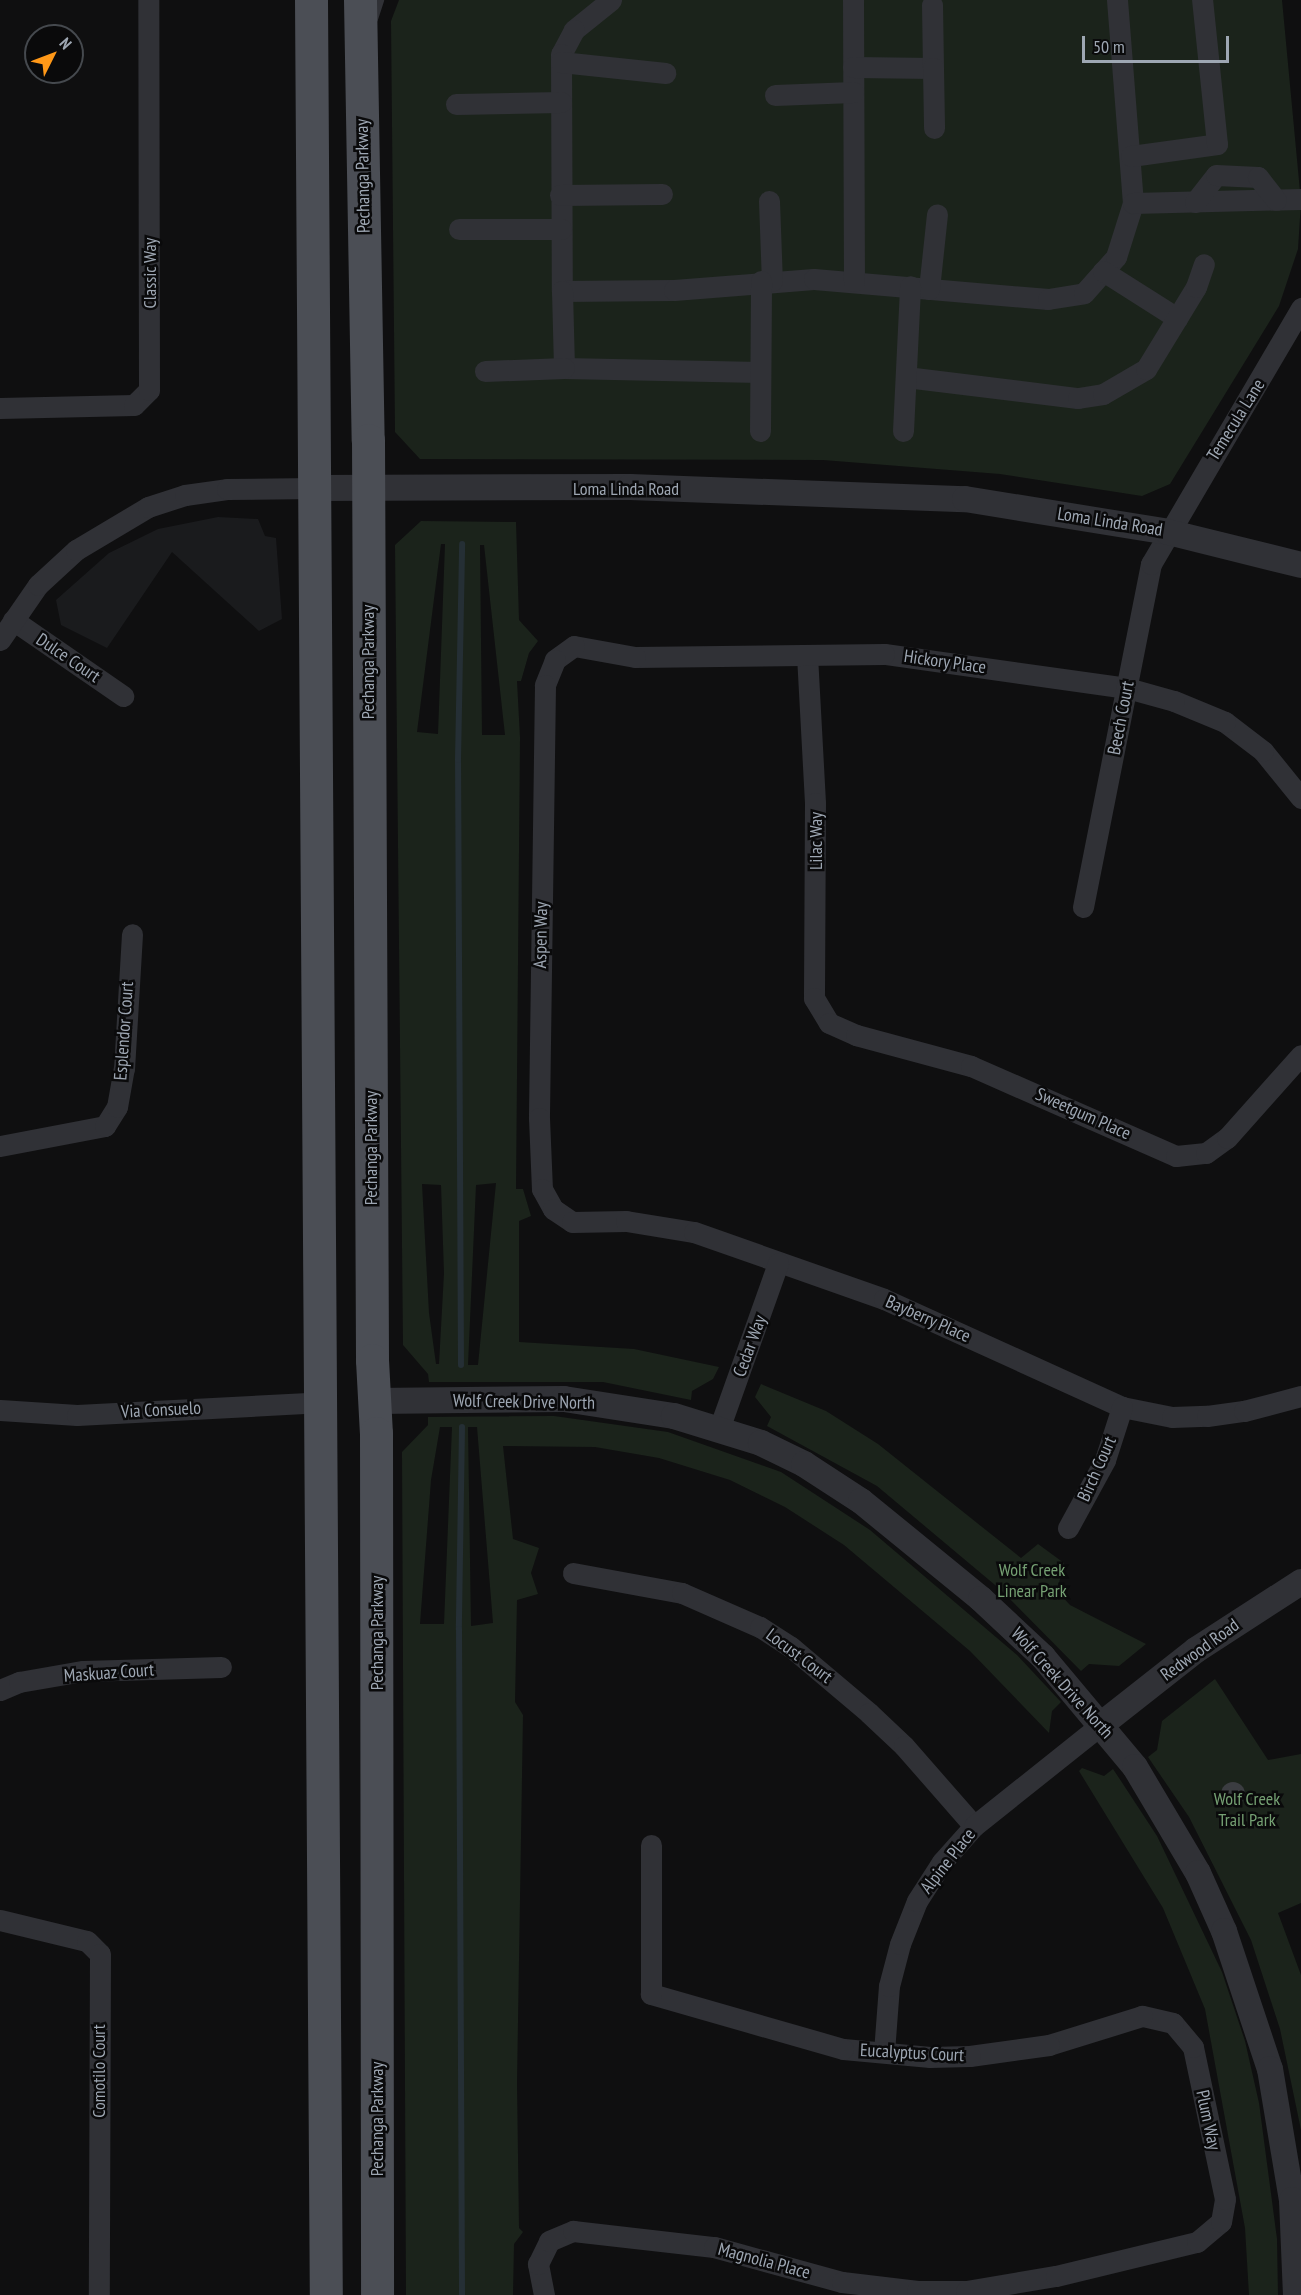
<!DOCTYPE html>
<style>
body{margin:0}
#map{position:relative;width:1301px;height:2295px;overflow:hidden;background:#0f0f10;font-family:"PT Sans Narrow",sans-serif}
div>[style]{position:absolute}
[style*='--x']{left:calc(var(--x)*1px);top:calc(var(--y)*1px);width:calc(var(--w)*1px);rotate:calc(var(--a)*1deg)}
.built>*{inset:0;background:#1a1b1d}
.green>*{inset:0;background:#1b231b}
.stream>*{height:6px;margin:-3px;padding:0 3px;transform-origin:3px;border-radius:3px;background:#252f35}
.building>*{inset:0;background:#3b3d41}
.round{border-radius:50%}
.service>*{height:10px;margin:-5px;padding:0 5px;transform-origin:5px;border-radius:5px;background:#303136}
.minor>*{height:21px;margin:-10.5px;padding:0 10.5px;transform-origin:10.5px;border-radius:10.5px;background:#303136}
.tertiary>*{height:26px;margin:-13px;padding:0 13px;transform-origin:13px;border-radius:13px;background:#303136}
.primary>*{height:33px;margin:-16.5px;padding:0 16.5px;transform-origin:16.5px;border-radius:16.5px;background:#4b4e55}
span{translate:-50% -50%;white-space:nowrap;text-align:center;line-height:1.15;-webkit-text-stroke:5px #0a0a0b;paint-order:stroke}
.street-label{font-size:18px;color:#9ea7b3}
.park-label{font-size:18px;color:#75a073}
.north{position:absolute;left:24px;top:24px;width:60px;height:60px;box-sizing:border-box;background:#0a0a0b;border:2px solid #45494e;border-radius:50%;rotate:48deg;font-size:16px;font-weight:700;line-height:24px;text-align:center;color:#9ea7b3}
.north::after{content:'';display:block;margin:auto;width:21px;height:27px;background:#ff9818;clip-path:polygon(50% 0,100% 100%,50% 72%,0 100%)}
.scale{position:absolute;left:1082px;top:36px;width:147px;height:27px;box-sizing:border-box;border:3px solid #9ea7b3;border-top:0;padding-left:8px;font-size:18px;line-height:21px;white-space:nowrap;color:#9ea7b3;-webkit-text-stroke:4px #0a0a0b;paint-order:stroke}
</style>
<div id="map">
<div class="built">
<div style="clip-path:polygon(218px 517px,258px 519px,265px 536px,276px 538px,282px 619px,259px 631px,172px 552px,107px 648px,61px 625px,56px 600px,109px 553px,158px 529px)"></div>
</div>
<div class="green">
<div style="clip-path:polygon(399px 0,1282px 0,1301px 202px,1298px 249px,1279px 306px,1170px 484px,1142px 496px,1000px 474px,823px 460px,420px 459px,395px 432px,391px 21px)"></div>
<div style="clip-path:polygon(evenodd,421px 521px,516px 522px,519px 620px,538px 641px,529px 653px,521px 681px,517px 681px,520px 738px,516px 1189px,523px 1189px,531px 1216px,519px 1221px,519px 1342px,634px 1349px,719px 1367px,713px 1379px,692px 1391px,691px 1400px,603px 1382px,429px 1382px,428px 1374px,403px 1345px,395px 545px,421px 521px,441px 544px,445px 544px,438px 734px,417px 732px,441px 544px,421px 521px,480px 545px,484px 545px,505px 735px,482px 735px,480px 545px,421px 521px,496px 1183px,478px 1365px,468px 1365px,476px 1185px,496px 1183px,421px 521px,422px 1184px,441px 1185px,444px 1273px,439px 1364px,436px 1364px,429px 1313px,422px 1184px)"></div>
<div style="clip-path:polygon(761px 1384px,826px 1411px,878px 1444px,1021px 1558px,1038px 1544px,1064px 1563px,1057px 1591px,1070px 1605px,1146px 1644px,1119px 1666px,1089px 1664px,1081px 1671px,1001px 1590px,877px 1486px,767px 1426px,771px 1417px,755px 1397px)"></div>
<div style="clip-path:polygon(evenodd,554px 1416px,668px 1432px,781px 1472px,870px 1530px,1017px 1655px,1061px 1702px,1052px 1711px,1049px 1733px,970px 1651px,844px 1545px,785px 1507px,730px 1480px,659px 1458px,595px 1447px,503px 1446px,513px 1539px,539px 1548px,531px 1573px,538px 1594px,517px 1600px,515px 1702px,523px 1715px,517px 2083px,519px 2228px,523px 2232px,514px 2244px,513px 2295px,406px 2295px,402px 1452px,428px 1425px,428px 1417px,554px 1416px,440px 1427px,452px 1427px,444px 1624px,420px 1624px,431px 1480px,440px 1427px,554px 1416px,468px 1427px,477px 1427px,493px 1623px,471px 1626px,468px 1427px)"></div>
<div style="clip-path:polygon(1215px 1679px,1268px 1760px,1301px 1754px,1301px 1903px,1278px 1913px,1301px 1975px,1301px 2130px,1280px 2029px,1251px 1940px,1189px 1817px,1148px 1757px,1157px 1750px,1162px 1721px)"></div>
<div style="clip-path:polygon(1082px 1768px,1104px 1776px,1113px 1769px,1121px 1781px,1157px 1836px,1222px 1972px,1245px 2041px,1259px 2103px,1277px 2239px,1278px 2295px,1249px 2295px,1245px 2228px,1205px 2009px,1163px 1908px,1079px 1771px)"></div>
</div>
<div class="stream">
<div style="--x:461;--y:1365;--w:605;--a:-90.28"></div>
<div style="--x:458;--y:760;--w:216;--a:-88.9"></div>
<div style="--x:462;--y:1427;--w:202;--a:90.9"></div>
<div style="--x:459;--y:1629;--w:666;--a:89.74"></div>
</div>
<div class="building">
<div class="round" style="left:1221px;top:1782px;width:24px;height:24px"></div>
</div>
<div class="service">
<div style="--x:373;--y:19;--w:20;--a:-72"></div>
</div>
<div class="minor">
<div style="--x:611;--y:0;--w:48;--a:141"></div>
<div style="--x:574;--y:30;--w:27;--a:118"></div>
<div style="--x:561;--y:54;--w:237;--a:89.8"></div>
<div style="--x:562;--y:291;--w:112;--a:-0.5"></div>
<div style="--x:674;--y:290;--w:140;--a:-4.5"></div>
<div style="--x:814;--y:279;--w:235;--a:4.9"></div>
<div style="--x:1048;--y:299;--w:36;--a:-9"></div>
<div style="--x:1084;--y:293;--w:48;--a:-48.4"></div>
<div style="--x:1116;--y:257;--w:57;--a:-72.5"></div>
<div style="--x:853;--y:0;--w:281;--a:89.8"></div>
<div style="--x:1117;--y:0;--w:204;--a:85.5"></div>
<div style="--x:1133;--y:203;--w:168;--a:-1.4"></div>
<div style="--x:561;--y:62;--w:105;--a:6"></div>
<div style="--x:853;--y:67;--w:80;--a:0.7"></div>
<div style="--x:933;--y:68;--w:63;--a:-90.9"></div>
<div style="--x:933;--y:68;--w:60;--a:89"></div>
<div style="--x:775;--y:95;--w:78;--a:-2.2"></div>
<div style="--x:456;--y:104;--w:105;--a:-1.1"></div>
<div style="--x:1131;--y:156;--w:87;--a:-7.9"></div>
<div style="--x:1217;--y:144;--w:145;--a:-95.9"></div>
<div style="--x:560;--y:195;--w:102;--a:-0.6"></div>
<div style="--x:769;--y:201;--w:80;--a:87.9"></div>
<div style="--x:1195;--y:202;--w:34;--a:-52"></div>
<div style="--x:1216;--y:175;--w:42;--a:2.7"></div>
<div style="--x:1258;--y:177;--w:29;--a:52"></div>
<div style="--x:459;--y:229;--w:102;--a:0"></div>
<div style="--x:1103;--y:271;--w:88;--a:32.4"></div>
<div style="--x:929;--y:289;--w:75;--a:-83.9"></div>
<div style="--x:562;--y:291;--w:77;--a:88.5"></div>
<div style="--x:564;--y:368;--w:196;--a:1.2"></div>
<div style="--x:485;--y:371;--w:79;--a:-2.2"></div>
<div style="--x:906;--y:377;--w:173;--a:7"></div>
<div style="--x:1078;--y:398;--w:25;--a:-9"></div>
<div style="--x:1103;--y:394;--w:50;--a:-30.2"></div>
<div style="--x:1146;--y:369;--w:96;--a:-58.6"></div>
<div style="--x:1196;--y:287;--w:24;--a:-71"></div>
<div style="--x:0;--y:408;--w:134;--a:-1.3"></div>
<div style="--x:134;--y:405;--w:21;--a:-45"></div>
<div style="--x:149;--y:390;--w:390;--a:-90.1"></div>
<div style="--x:760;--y:431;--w:150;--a:-89.6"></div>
<div style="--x:903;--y:431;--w:145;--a:-87.2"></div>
<div style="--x:13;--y:620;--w:134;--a:34.6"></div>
<div style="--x:0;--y:640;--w:67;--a:-55.4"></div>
<div style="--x:38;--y:585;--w:52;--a:-42.6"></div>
<div style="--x:76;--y:550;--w:84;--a:-30.8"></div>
<div style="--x:148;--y:507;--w:39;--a:-18"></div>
<div style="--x:185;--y:495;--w:42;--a:-8.1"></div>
<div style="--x:227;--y:489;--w:87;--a:-0.7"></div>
<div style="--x:807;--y:655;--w:148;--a:86.9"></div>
<div style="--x:815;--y:803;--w:195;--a:90.3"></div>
<div style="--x:814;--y:998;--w:29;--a:59"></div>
<div style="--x:829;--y:1023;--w:30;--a:24"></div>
<div style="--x:856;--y:1035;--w:119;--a:15.1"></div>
<div style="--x:971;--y:1066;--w:224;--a:23.7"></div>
<div style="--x:1176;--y:1156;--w:30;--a:-6"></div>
<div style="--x:1206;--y:1153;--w:26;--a:-36"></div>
<div style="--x:1227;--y:1138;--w:111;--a:-48.3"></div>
<div style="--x:1301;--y:798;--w:60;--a:-129"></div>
<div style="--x:1263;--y:751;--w:48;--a:-142.7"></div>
<div style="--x:1225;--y:722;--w:55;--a:-157.6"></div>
<div style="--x:1174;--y:701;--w:49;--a:-164.5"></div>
<div style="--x:1127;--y:688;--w:245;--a:-172"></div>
<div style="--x:884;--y:654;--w:249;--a:179.3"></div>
<div style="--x:635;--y:657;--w:62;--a:-169.8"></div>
<div style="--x:574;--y:646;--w:24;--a:144"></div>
<div style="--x:555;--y:660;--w:27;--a:112"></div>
<div style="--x:545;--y:685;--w:433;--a:90.8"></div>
<div style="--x:539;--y:1118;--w:71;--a:87.6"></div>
<div style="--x:542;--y:1189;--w:23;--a:61"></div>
<div style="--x:553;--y:1209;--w:23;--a:34"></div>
<div style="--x:572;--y:1222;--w:54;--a:-1.1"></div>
<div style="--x:626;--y:1221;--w:69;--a:9.2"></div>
<div style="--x:694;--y:1232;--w:201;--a:19.4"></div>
<div style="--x:884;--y:1299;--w:261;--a:24.4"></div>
<div style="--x:1122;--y:1407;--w:51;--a:11.3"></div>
<div style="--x:1172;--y:1417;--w:35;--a:-2"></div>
<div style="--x:1207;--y:1416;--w:37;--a:-8"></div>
<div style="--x:1244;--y:1411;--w:59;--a:-14.7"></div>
<div style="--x:1083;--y:907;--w:350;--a:-78.8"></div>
<div style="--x:1151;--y:564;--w:297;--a:-59.6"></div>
<div style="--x:0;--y:1146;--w:107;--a:-10.8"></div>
<div style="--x:105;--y:1126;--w:22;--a:-58"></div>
<div style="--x:117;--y:1107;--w:39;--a:-80"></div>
<div style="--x:124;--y:1069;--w:135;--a:-86.6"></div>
<div style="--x:0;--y:1410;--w:77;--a:3.7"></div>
<div style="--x:77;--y:1415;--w:246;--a:-3"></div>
<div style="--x:719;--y:1429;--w:176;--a:-70.4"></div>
<div style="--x:1068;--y:1528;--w:77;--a:-61.4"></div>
<div style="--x:1105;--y:1460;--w:56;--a:-72.2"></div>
<div style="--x:573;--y:1573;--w:111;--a:10.4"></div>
<div style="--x:682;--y:1593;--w:85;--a:23.6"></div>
<div style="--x:760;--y:1627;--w:37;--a:33"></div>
<div style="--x:791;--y:1647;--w:102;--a:40.2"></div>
<div style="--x:869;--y:1713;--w:48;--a:43.3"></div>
<div style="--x:904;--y:1746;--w:106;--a:48.8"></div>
<div style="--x:0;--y:1690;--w:21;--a:-23"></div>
<div style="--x:19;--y:1682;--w:65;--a:-9.8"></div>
<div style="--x:83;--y:1671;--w:138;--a:-1.7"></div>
<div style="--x:0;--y:1920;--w:89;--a:13.6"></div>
<div style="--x:87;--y:1941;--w:18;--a:45"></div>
<div style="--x:100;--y:1954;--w:341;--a:90.2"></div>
<div style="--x:884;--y:2052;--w:66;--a:-85.7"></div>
<div style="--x:889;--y:1986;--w:43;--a:-75.3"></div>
<div style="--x:900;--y:1944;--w:46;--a:-68.4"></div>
<div style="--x:917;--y:1901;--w:46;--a:-57.3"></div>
<div style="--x:942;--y:1862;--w:48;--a:-48.4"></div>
<div style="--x:974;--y:1826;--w:164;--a:-38.6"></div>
<div style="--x:544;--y:2295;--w:32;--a:-101"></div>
<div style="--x:538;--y:2264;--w:25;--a:-64"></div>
<div style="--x:549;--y:2241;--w:26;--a:-23"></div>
<div style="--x:573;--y:2231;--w:142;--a:6.5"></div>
<div style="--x:714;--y:2247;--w:133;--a:15.3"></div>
<div style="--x:842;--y:2282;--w:76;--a:6.8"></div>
<div style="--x:917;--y:2291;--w:49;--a:0"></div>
<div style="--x:966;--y:2291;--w:91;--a:-9.5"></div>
<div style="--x:1056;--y:2276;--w:145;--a:-13.6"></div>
<div style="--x:1197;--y:2242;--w:31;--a:-40"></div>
<div style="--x:1221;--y:2222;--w:23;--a:-80"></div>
<div style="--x:1225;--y:2199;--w:155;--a:-101.9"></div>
<div style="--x:1193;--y:2047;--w:31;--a:-130"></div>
<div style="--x:1173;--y:2023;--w:32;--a:-167"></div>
<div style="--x:1142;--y:2016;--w:97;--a:162.7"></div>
<div style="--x:1049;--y:2045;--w:80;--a:172.1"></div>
<div style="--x:970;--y:2056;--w:40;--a:178.6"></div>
<div style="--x:930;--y:2057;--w:87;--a:-174.7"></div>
<div style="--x:843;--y:2049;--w:200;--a:-164"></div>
<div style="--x:651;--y:1994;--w:149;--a:-90"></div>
</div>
<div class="tertiary">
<div style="--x:314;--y:488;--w:316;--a:-0.2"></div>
<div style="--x:630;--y:487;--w:335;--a:2.1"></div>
<div style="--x:965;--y:499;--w:206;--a:9.2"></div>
<div style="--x:1168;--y:532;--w:137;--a:13.9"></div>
<div style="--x:375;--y:1401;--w:189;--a:-0.6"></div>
<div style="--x:564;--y:1399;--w:111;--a:8.8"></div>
<div style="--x:674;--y:1416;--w:91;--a:17.2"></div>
<div style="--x:761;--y:1443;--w:48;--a:26"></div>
<div style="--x:804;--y:1464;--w:68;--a:33"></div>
<div style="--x:861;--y:1501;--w:155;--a:39.2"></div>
<div style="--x:981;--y:1599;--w:85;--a:43.1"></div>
<div style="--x:1043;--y:1657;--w:143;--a:50.1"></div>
<div style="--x:1135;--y:1767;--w:123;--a:59.3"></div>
<div style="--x:1198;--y:1873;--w:64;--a:65.9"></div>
<div style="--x:1224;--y:1931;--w:145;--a:71.6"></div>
<div style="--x:1270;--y:2069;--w:133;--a:80.5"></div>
<div style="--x:1292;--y:2200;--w:95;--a:87.6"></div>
<div style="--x:1102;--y:1724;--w:120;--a:-38.2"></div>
<div style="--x:1196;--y:1650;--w:125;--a:-32.9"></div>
</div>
<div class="primary">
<div style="--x:311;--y:0;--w:2295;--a:89.63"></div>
<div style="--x:360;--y:0;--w:440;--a:89"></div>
<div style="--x:368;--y:440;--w:920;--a:89.75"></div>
<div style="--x:372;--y:1360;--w:73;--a:86.9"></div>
<div style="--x:376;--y:1433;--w:862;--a:89.93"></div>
</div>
<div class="street-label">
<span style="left:363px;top:176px;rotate:-91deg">Pechanga Parkway</span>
<span style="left:150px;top:273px;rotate:-90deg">Classic Way</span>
<span style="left:1236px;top:420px;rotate:-58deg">Temecula Lane</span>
<span style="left:626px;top:489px">Loma Linda Road</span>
<span style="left:1110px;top:522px;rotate:9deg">Loma Linda Road</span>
<span style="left:68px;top:658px;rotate:34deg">Dulce Court</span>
<span style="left:368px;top:662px;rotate:-90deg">Pechanga Parkway</span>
<span style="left:945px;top:662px;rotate:8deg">Hickory Place</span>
<span style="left:1121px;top:718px;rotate:-79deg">Beech Court</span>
<span style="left:816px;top:841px;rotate:-90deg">Lilac Way</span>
<span style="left:541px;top:935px;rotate:-89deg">Aspen Way</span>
<span style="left:124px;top:1031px;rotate:-86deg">Esplendor Court</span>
<span style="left:1083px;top:1114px;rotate:24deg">Sweetgum Place</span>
<span style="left:371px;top:1148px;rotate:-90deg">Pechanga Parkway</span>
<span style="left:928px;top:1319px;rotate:24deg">Bayberry Place</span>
<span style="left:750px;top:1346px;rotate:-70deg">Cedar Way</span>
<span style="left:524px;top:1402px;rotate:1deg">Wolf Creek Drive North</span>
<span style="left:161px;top:1410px;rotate:-3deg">Via Consuelo</span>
<span style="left:1097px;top:1469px;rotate:-66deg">Birch Court</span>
<span style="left:377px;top:1633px;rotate:-90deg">Pechanga Parkway</span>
<span style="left:1200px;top:1650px;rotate:-36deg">Redwood Road</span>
<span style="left:799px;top:1656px;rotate:37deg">Locust Court</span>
<span style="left:109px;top:1673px;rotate:-4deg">Maskuaz Court</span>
<span style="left:1062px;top:1683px;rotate:48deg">Wolf Creek Drive North</span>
<span style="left:948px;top:1861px;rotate:-52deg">Alpine Place</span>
<span style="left:912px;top:2053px;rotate:3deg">Eucalyptus Court</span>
<span style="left:99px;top:2071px;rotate:-90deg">Comotilo Court</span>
<span style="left:377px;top:2119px;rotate:-90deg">Pechanga Parkway</span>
<span style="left:1208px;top:2120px;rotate:78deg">Plum Way</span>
<span style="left:764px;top:2261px;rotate:15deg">Magnolia Place</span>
</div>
<div class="park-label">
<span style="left:1032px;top:1581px">Wolf Creek<br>Linear Park</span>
<span style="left:1247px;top:1810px">Wolf Creek<br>Trail Park</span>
</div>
<div class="north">N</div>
<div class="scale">50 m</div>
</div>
